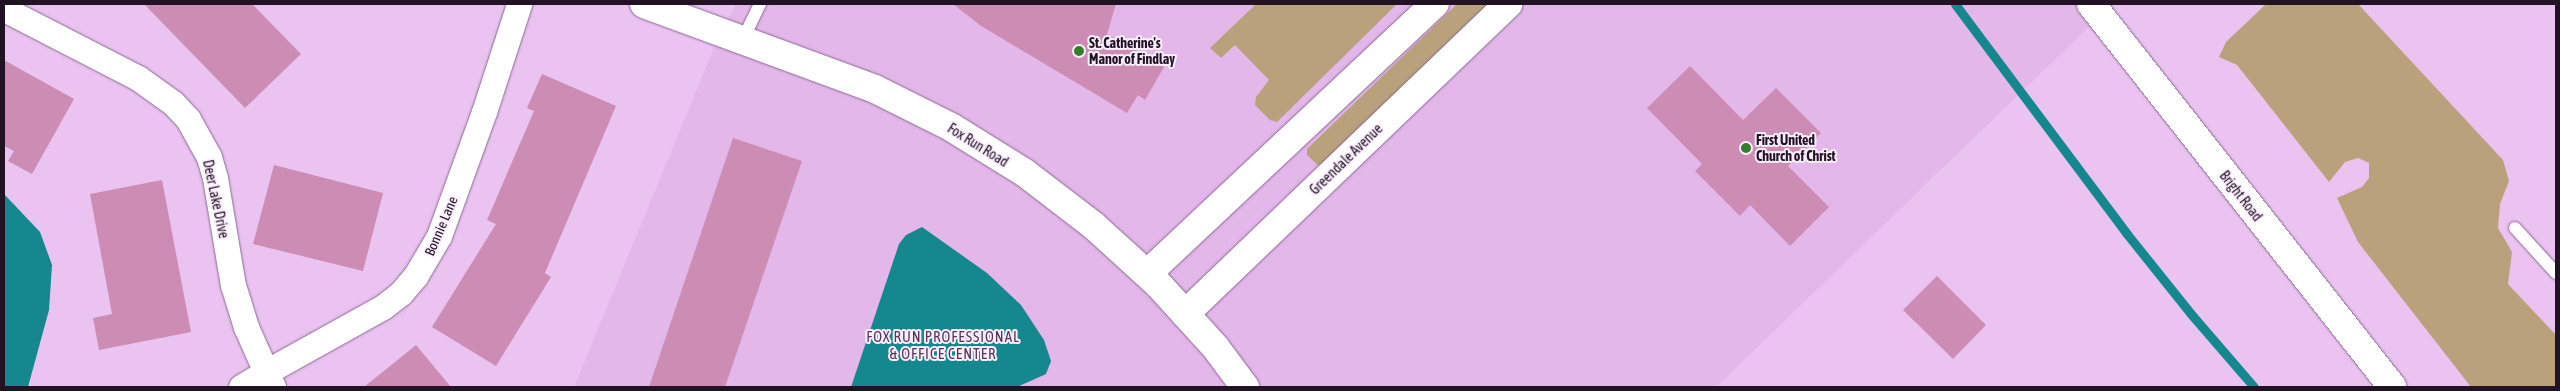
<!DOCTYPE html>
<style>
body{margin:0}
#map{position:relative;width:2560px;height:391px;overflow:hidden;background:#eac3f1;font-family:"Asap Condensed",sans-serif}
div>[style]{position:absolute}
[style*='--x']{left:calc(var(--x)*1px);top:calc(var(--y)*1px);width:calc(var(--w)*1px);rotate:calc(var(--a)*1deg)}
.built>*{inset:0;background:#e3b7ea}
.green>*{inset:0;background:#b9a27b}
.water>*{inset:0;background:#15878e}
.stream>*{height:9px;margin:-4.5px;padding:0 4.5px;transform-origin:4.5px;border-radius:4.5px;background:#15878e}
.building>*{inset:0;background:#cc8cb4}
.roads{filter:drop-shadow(0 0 1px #8e6a94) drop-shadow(0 0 1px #8e6a94)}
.lane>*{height:12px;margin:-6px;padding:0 6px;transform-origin:6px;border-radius:6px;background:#fff}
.street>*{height:25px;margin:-12.5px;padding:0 12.5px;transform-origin:12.5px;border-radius:12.5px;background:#fff}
.secondary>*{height:28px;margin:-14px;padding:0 14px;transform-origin:14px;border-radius:14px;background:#fff}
.dots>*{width:14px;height:14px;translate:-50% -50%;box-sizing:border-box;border:2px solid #fbeffd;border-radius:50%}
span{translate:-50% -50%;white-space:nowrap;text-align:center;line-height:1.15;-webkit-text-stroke:4px #fbeffd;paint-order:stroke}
.poi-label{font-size:14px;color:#211324;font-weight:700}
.left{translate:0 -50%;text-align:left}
.street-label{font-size:14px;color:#211324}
.neighbourhood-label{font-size:15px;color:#56355c;letter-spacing:1px}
.frame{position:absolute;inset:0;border:5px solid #211324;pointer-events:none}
</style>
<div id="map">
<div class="built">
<div style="clip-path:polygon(736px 4px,2091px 4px,2100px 16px,1716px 387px,574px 387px,721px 31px)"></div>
</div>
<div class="green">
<div style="clip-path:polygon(1256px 4px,1397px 4px,1277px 122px,1270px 120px,1255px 105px,1256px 97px,1269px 80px,1235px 45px,1221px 58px,1210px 48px)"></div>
<div style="clip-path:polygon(1457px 4px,1492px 4px,1320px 167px,1307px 155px,1307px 149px)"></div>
<div style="clip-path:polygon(2266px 4px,2358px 4px,2503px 160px,2509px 181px,2500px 204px,2498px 228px,2512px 252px,2508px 284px,2556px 335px,2556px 387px,2471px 387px,2358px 242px,2337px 198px,2362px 187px,2369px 178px,2369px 163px,2358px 158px,2345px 162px,2329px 182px,2237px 65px,2219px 57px,2226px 42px)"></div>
</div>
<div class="water">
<div style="clip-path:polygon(4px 194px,40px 232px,52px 265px,49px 310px,28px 387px,4px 387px)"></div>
<div style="clip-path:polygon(922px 227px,987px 273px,1021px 305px,1044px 340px,1051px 361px,1046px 374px,1017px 387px,851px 387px,899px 244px,906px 235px)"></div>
</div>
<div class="stream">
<div style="--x:1955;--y:4;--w:287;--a:53.2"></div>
<div style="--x:2127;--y:234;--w:102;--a:51.3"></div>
<div style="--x:2191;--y:314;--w:96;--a:49.2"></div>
</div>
<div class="building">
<div style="clip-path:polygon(144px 4px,252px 4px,301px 54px,245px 108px)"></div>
<div style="clip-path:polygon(953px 4px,1116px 4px,1107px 34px,1164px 67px,1145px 100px,1138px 95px,1127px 113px,981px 26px)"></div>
<div style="clip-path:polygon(4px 60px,74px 99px,32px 174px,8px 161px,14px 151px,4px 146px)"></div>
<div style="clip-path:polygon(1690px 66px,1743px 120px,1776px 88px,1821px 133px,1788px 166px,1829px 207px,1790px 246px,1750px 205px,1740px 216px,1695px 171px,1702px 164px,1647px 108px)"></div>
<div style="clip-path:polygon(542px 74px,616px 106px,545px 273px,551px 277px,496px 366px,432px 327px,496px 224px,487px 220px,534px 111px,527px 108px)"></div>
<div style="clip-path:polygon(733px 138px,802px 161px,725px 387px,649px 387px)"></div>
<div style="clip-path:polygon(274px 165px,383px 193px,363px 271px,253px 244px)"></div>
<div style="clip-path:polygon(162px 180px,191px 332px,99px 350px,93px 318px,112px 314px,90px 194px)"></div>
<div style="clip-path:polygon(1937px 276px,1986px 325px,1953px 359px,1903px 310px)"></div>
<div style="clip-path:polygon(416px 345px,451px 387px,364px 387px)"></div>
</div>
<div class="roads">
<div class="lane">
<div style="--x:743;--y:39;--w:39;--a:-64"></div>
<div style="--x:2515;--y:228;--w:61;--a:47.7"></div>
</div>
<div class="street">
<div style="--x:4;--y:9;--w:151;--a:27.2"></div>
<div style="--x:138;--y:78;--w:43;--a:35.5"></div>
<div style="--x:173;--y:103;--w:22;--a:47"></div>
<div style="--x:188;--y:119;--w:43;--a:61.1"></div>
<div style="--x:209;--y:157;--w:22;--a:74"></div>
<div style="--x:215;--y:178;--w:109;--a:80.5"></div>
<div style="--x:233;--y:285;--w:44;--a:72.8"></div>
<div style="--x:246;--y:327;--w:49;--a:66"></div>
<div style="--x:266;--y:372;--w:134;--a:-29.1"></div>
<div style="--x:383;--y:307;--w:23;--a:-38"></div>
<div style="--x:401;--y:293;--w:23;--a:-50"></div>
<div style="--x:416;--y:275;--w:45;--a:-59.5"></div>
<div style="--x:439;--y:236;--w:132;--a:-70.1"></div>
<div style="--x:484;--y:112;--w:114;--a:-72"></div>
<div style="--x:241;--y:387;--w:29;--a:-31"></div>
<div style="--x:266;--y:372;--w:17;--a:65"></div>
</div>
<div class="secondary">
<div style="--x:644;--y:4;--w:246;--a:20.2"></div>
<div style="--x:875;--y:89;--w:85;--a:26.6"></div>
<div style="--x:951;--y:127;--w:87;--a:31.9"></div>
<div style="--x:1025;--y:173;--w:87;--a:37.5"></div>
<div style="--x:1094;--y:226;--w:86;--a:42.2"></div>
<div style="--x:1158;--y:284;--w:86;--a:47.8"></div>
<div style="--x:1216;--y:348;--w:49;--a:53.4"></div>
<div style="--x:2091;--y:4;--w:487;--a:51.8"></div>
<div style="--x:1147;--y:274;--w:395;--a:-43.2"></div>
<div style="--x:1185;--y:314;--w:448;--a:-43.8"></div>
</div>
</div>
<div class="dots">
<div style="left:1079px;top:51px;background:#327f28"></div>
<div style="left:1746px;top:148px;background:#327f28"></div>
</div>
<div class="poi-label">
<span class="left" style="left:1089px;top:51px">St. Catherine's<br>Manor of Findlay</span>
<span class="left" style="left:1756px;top:148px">First United<br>Church of Christ</span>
</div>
<div class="street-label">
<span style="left:978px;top:145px;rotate:32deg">Fox Run Road</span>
<span style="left:1346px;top:159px;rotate:-44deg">Greendale Avenue</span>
<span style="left:2241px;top:196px;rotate:52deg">Bright Road</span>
<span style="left:216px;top:199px;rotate:78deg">Deer Lake Drive</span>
<span style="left:441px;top:226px;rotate:-67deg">Bonnie Lane</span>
</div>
<div class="neighbourhood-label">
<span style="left:943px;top:345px">FOX RUN PROFESSIONAL<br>&amp; OFFICE CENTER</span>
</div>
<div class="frame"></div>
</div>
